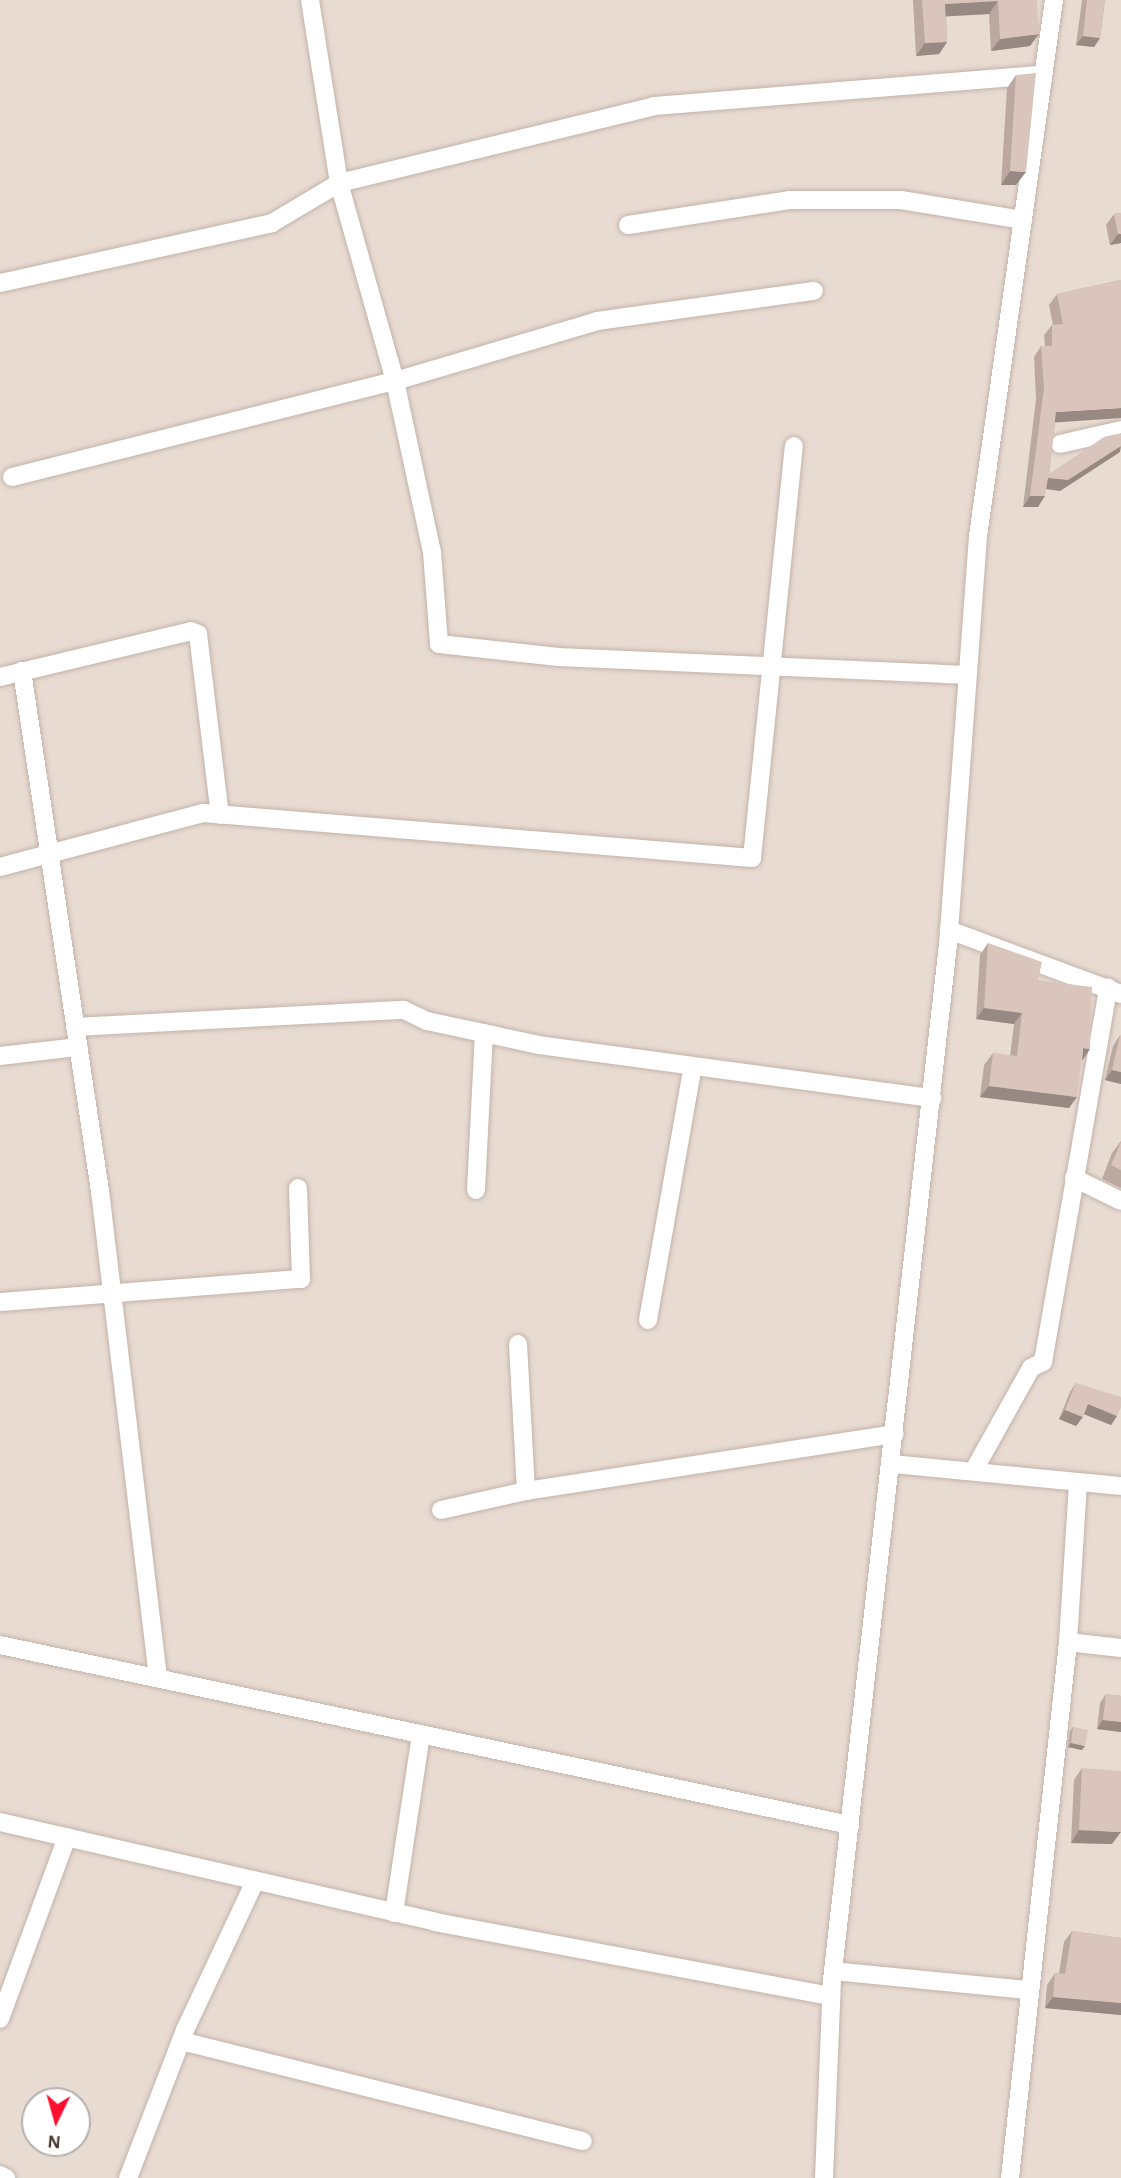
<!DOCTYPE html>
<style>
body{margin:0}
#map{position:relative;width:1121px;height:2178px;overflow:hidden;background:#f4ebe4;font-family:"Alegreya Sans",sans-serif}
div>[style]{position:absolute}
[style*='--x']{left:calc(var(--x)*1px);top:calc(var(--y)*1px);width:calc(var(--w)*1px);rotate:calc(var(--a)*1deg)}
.residential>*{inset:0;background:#e8dbd2}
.roads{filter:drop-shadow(0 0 2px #c3b3a9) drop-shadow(0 0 2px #c3b3a9)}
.minor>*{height:18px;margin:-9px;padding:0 9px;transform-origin:9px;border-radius:9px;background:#fff}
.wall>*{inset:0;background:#bba9a1}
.shaded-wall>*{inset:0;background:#988a83}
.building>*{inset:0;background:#d9c5bb}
span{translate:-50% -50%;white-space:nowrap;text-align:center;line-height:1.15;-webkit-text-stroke:7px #fff;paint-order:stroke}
.north{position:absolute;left:21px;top:2087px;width:70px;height:70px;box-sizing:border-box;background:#fff;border:2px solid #b5b0ad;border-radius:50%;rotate:185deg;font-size:19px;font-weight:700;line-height:28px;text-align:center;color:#473a33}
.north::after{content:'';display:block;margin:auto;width:24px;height:32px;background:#ff1031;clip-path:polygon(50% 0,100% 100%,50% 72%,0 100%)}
</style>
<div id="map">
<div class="residential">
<div style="clip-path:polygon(evenodd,0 0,1121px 0,1121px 2178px,0 2178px,0 0,35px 2101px,77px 2101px,77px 2143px,35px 2143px,35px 2101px)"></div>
</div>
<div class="roads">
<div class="minor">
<div style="--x:310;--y:0;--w:185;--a:81"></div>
<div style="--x:339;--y:183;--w:206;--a:74.2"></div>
<div style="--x:395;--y:381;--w:175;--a:77.8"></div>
<div style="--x:432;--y:552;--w:92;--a:85.6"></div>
<div style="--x:439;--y:644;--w:120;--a:6.2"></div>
<div style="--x:558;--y:657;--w:410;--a:2.5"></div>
<div style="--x:628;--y:225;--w:163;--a:-8.8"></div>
<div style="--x:789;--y:200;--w:112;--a:0"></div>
<div style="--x:901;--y:200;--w:124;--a:9.3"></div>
<div style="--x:0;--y:283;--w:279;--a:-12.4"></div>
<div style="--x:272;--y:223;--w:78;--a:-30.8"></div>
<div style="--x:339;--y:183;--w:324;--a:-13.7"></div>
<div style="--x:654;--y:106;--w:383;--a:-4.6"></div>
<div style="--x:1060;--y:444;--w:63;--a:-12.9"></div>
<div style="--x:12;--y:477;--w:395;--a:-14.1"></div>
<div style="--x:395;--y:381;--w:211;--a:-16.5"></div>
<div style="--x:597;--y:321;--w:219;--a:-7.9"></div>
<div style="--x:22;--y:671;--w:526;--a:81.47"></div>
<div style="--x:100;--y:1191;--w:490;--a:83.2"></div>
<div style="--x:0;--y:677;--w:196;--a:-13.5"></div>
<div style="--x:191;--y:631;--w:8;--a:23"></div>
<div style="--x:198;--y:634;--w:182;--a:83.1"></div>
<div style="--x:0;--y:867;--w:210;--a:-14.9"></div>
<div style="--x:203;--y:813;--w:551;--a:4.69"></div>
<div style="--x:752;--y:858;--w:414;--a:-84.2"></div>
<div style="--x:949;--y:930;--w:184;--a:20.4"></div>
<div style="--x:75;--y:1027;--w:329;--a:-3"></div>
<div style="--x:404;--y:1010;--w:25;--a:26"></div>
<div style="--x:427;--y:1021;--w:115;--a:12.1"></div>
<div style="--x:539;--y:1045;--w:397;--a:7.7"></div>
<div style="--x:0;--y:1056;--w:79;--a:-6.6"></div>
<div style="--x:1074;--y:1178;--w:52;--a:26.1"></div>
<div style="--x:476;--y:1190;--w:157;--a:-87.1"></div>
<div style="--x:0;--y:1302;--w:302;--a:-4.4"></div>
<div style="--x:301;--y:1279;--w:91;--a:-91.9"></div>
<div style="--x:648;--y:1320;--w:258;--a:-80"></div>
<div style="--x:518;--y:1344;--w:147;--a:86.9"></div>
<div style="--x:892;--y:1464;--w:230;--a:5.5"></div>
<div style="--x:974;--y:1470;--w:117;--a:-60.8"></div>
<div style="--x:1031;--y:1368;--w:13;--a:-27"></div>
<div style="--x:1043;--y:1362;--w:380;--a:-80.1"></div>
<div style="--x:441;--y:1510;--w:87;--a:-12.6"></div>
<div style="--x:526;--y:1491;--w:373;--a:-8.8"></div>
<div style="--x:1068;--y:1642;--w:53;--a:6.5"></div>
<div style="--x:0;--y:1645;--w:869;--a:11.96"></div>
<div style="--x:0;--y:1822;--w:446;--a:12.9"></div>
<div style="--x:435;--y:1922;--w:403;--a:10.6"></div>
<div style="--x:394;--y:1913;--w:181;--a:-81.4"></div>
<div style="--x:833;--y:1971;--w:196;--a:5.6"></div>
<div style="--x:0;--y:2019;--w:194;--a:-69.8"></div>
<div style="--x:181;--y:2041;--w:414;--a:14"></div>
<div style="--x:0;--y:2175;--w:7;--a:27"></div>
<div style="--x:128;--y:2178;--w:159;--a:-68.9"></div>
<div style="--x:185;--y:2030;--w:165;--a:-64.8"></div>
<div style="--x:824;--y:2178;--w:198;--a:-87.7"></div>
<div style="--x:832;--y:1980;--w:1041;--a:-83.61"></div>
<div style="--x:948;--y:945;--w:410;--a:-85.8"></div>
<div style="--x:978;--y:536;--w:541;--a:-81.93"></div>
<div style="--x:1010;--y:2178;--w:539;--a:-83.82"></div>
<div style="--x:1068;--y:1642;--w:159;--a:-86.4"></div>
</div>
</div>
<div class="wall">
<div style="clip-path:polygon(913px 0,1037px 0,1030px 46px,991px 51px,989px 14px,946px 16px,947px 42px,939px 54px,916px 56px)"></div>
<div style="clip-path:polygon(1082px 0,1105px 0,1100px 38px,1094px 47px,1076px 45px)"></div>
<div style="clip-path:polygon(1016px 75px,1016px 185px,1001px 185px,1007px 88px)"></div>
<div style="clip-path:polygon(1121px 213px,1121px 243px,1110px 245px,1106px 225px,1114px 214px)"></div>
<div style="clip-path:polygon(1121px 280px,1055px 422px,1049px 474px,1120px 452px,1060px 491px,1046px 489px,1038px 507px,1023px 507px,1036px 399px,1034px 357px,1041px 346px,1045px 346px,1044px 335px,1052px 325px,1053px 325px,1049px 305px,1057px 294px)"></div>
<div style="clip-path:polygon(988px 943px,1038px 980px,1081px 1061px,1069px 1108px,980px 1097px,984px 1065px,993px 1053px,1010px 1056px,1014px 1024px,976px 1019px,980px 955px)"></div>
<div style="clip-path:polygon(1120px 1035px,1121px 1084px,1105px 1080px,1113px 1046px)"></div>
<div style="clip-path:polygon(1121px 1141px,1121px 1188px,1102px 1179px,1112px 1153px)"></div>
<div style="clip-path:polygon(1076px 1383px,1117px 1416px,1111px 1425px,1084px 1414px,1076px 1426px,1059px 1419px,1070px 1392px)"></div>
<div style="clip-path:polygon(1106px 1694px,1121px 1696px,1121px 1732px,1097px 1729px,1100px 1703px)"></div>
<div style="clip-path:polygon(1073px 1727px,1082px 1750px,1068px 1747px,1070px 1731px)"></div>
<div style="clip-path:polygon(1082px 1768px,1112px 1844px,1071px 1843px,1074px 1780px)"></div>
<div style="clip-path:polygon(1072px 1931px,1121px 1938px,1121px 2015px,1045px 2008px,1047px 1985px,1055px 1973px,1059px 1973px,1064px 1942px)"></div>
</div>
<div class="shaded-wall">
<div style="clip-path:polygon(998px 1px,989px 14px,936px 17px,945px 4px)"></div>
<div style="clip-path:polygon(1039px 34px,1030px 46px,991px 51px,1000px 39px)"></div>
<div style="clip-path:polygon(1083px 36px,1100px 38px,1094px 47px,1076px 45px)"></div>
<div style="clip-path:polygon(947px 42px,939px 54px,916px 56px,925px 43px)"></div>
<div style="clip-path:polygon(1010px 171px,1026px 172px,1016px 185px,1001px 185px)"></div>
<div style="clip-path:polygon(1118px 234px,1121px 234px,1121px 243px,1110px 245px)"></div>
<div style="clip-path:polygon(1121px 408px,1121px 418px,1048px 423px,1056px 412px)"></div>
<div style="clip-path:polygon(1121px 446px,1120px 452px,1060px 491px,1040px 488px,1048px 478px)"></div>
<div style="clip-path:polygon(1030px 496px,1045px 496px,1038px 507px,1023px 507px)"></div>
<div style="clip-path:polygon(984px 1008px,1022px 1013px,1014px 1024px,976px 1019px)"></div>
<div style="clip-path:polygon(1083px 1048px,1090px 1049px,1082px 1061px)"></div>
<div style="clip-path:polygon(1112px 1070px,1121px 1072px,1121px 1084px,1105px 1080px)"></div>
<div style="clip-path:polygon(989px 1086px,1077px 1097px,1069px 1108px,980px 1097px)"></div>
<div style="clip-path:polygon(1088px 1404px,1117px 1416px,1111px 1425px,1081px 1413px)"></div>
<div style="clip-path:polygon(1065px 1410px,1083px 1417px,1076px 1426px,1059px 1419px)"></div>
<div style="clip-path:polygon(1103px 1720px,1121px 1722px,1121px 1732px,1097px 1729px)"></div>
<div style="clip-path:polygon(1071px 1743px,1085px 1746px,1082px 1750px,1068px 1747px)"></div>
<div style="clip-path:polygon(1079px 1830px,1121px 1832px,1112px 1844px,1071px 1843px)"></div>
<div style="clip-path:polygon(1053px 1997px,1121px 2003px,1121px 2015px,1045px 2008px)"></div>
</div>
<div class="building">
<div style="clip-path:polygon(922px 0,1037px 0,1039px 34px,1000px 39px,998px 1px,945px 4px,947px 42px,925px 43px)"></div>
<div style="clip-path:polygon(1087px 0,1105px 0,1100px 38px,1083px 36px)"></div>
<div style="clip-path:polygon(1036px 73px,1026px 172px,1010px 171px,1016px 75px)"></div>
<div style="clip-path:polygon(1121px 213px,1121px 234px,1118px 234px,1114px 214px)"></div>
<div style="clip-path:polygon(1121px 280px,1121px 408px,1056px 412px,1049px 474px,1104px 437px,1121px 433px,1121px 446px,1068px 480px,1048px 478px,1045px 496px,1030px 496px,1044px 388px,1041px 346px,1052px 346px,1052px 325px,1063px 324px,1057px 294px)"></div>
<div style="clip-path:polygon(988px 943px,1042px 962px,1038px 980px,1092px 987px,1090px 1049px,1083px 1048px,1077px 1097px,989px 1086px,993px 1053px,1017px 1056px,1022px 1013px,984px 1008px)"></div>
<div style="clip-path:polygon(1120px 1035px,1121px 1035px,1121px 1072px,1112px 1070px)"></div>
<div style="clip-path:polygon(1121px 1142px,1121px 1170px,1111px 1165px)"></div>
<div style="clip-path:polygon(1076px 1383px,1121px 1397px,1121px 1407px,1117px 1416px,1088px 1404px,1083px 1417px,1065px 1410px)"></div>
<div style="clip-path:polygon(1106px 1694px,1121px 1696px,1121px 1722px,1103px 1720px)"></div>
<div style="clip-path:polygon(1073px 1727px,1088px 1730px,1085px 1746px,1071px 1743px)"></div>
<div style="clip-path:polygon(1082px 1768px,1121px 1771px,1121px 1832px,1079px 1830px)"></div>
<div style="clip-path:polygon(1072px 1931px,1121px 1938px,1121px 2003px,1053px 1997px,1055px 1973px,1065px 1974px)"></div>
</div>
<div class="north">N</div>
</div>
